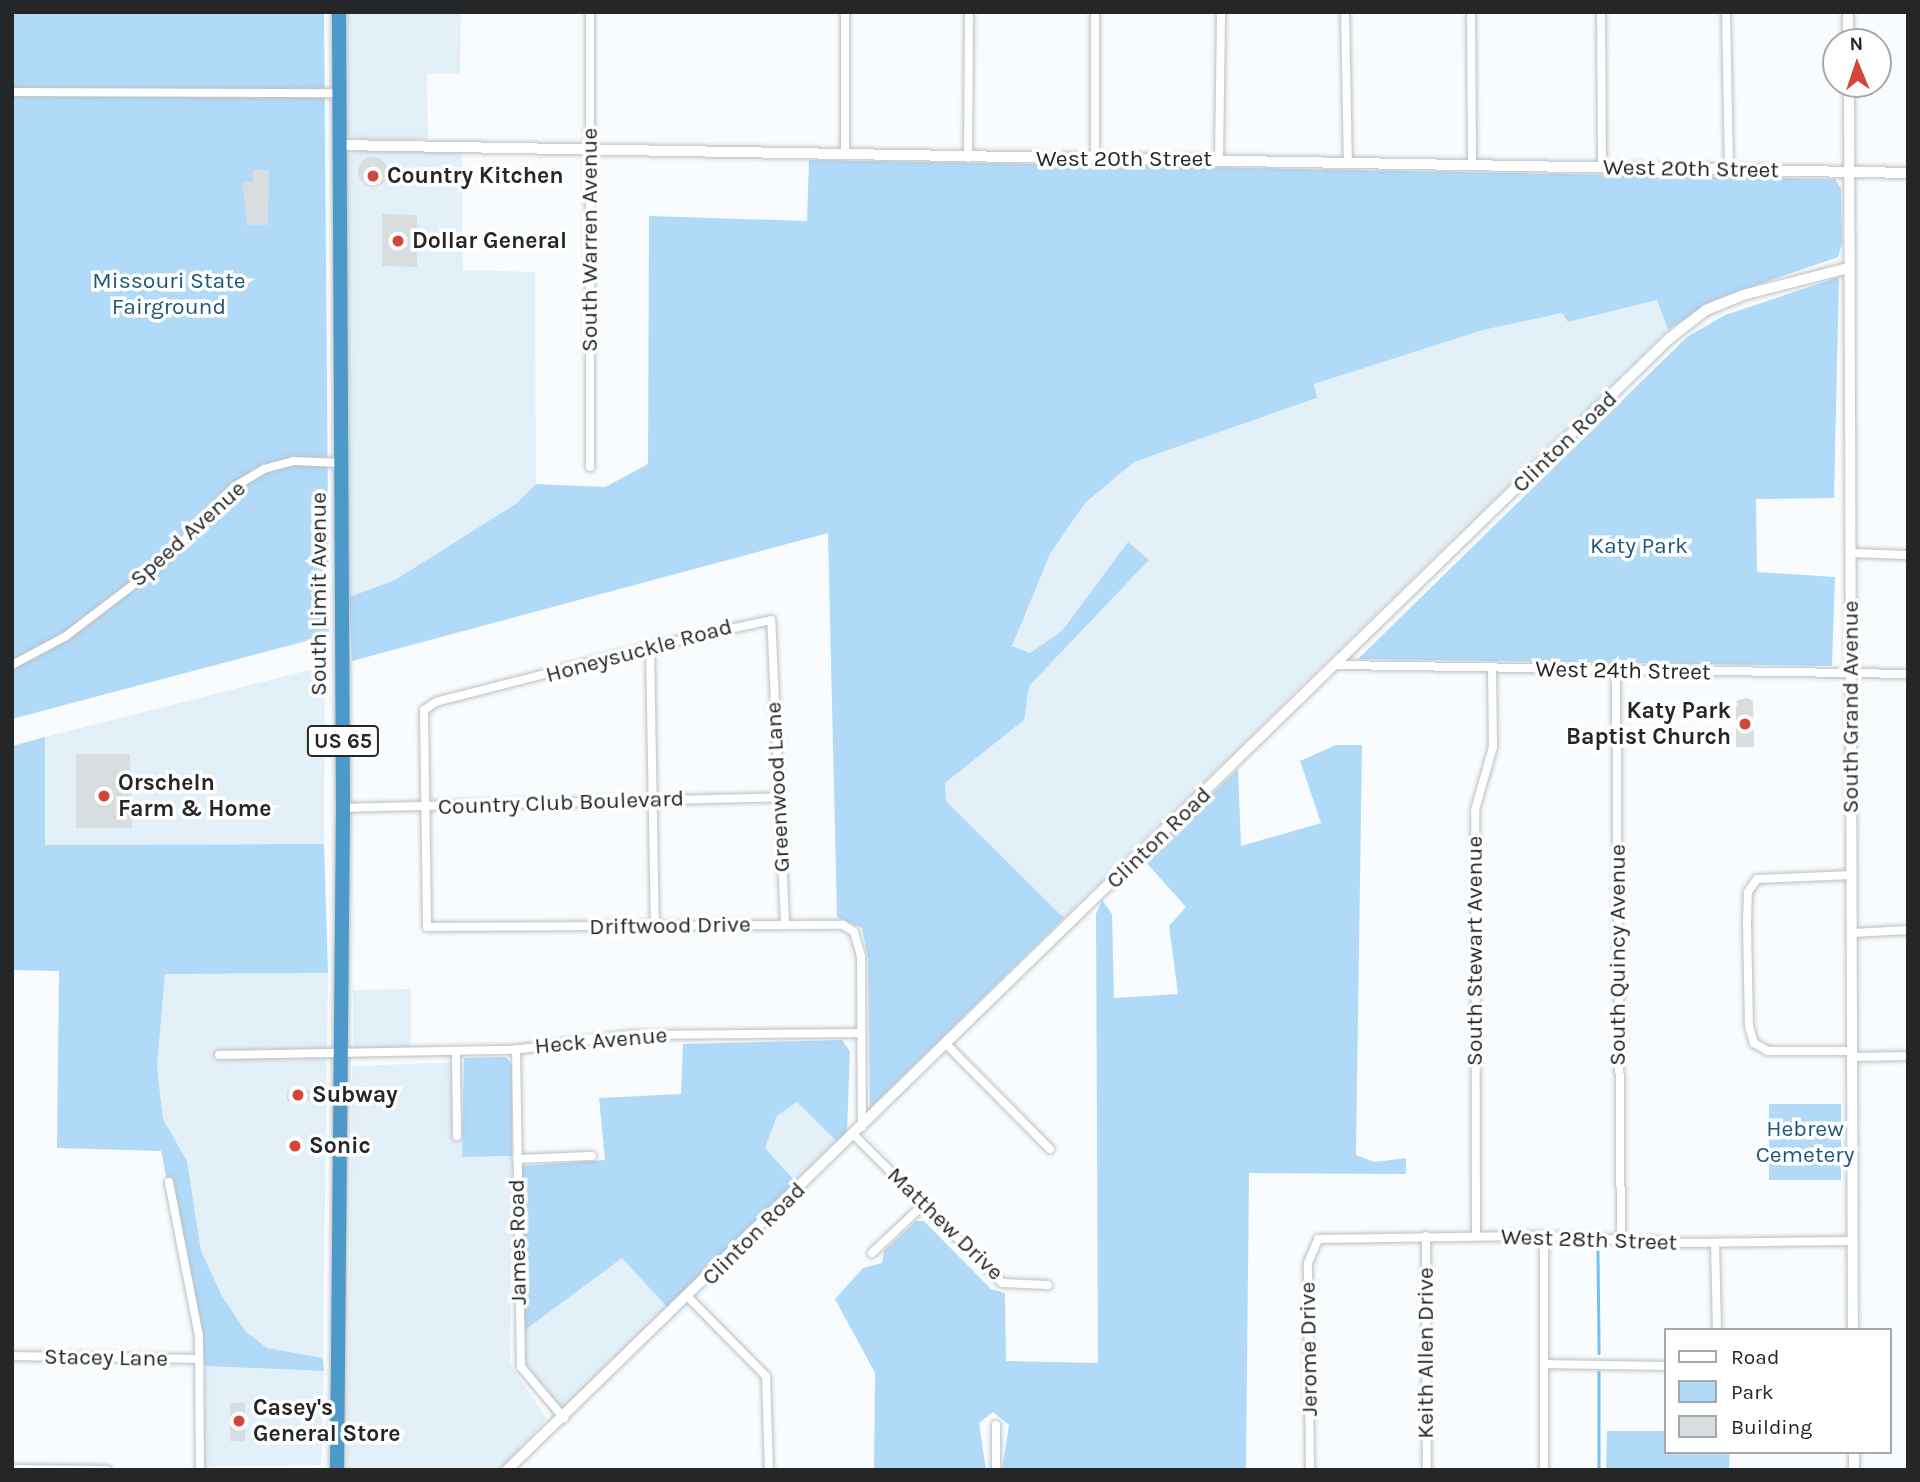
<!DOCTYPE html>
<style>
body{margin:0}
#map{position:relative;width:1920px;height:1482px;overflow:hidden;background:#f8fcfe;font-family:Karla,sans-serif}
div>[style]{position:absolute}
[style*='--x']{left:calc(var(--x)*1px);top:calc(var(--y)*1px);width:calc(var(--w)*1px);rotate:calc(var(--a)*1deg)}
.built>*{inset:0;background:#e4f0f8}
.green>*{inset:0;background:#b0daf8}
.stream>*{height:2.5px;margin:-1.25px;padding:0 1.25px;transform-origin:1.25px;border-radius:1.25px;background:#77c1f1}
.building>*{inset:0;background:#d8dde0}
.round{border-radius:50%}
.roads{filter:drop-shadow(0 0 2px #bbc0c3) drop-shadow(0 0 2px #bbc0c3)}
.street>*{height:8px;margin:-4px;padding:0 4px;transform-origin:4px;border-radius:4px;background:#fff}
.secondary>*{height:10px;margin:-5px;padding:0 5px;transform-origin:5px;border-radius:5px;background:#fff}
.highway>*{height:14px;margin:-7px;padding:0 7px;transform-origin:7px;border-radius:7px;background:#4d9aca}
.dots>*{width:19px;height:19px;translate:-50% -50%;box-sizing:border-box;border:4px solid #fff;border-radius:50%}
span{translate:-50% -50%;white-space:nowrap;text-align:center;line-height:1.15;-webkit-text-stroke:7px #fff;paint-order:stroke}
.shield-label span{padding:2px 5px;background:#fff;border:2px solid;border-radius:5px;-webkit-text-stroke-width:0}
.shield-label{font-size:21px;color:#242627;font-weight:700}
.street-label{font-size:23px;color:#242627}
.poi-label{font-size:23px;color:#242627;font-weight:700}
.left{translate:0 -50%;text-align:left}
.right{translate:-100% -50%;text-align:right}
.park-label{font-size:23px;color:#215879}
.frame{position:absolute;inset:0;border:14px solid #242627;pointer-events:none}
.legend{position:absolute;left:1664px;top:1328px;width:228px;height:126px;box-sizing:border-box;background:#fff;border:2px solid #a7a8a9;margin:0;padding:9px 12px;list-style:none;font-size:21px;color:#242627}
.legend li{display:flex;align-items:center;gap:14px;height:35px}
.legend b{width:35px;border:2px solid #a7a8a9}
.north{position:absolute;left:1822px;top:28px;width:70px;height:70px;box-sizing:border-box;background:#fff;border:2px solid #a7a8a9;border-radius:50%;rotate:358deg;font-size:19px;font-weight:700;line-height:28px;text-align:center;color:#242627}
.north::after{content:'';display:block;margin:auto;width:24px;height:32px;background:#d4463b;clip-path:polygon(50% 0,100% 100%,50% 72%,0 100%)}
</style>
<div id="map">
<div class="built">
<div style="clip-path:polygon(347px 12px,461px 12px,460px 74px,427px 74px,428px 139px,357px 139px,347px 134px)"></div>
<div style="clip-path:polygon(355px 151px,462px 151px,463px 270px,535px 272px,536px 484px,517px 503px,395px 580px,349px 597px,348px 156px)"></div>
<div style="clip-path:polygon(1657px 300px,1668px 330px,1064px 918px,946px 801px,945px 783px,1023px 720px,1029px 686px,1149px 560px,1128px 542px,1062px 631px,1030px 653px,1012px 645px,1050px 554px,1085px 503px,1134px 462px,1316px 399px,1314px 384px,1483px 330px,1563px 313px,1568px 322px)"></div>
<div style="clip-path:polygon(325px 666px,324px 844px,45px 845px,45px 737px)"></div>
<div style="clip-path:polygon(328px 973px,323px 1358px,267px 1349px,246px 1332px,222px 1296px,201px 1251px,187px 1161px,163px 1119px,157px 1067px,165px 974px)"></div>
<div style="clip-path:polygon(411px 989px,411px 1048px,353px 1048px,353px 990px)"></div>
<div style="clip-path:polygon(462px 1062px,462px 1157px,512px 1156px,510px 1364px,547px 1419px,501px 1470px,347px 1470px,352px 1066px)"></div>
<div style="clip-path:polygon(797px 1102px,837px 1142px,796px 1182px,765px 1148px,777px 1116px)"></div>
<div style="clip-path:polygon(622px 1257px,668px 1308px,566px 1409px,558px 1409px,522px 1369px,521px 1333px)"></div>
<div style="clip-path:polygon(205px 1366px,324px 1371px,321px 1465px,203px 1467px)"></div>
</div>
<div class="green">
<div style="clip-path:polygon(12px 12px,324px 12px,329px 635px,12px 719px)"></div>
<div style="clip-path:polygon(809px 160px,1835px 179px,1841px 189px,1842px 244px,1838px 257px,1711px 301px,1668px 330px,1657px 300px,1568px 322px,1562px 313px,1483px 330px,1314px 384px,1317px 398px,1134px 462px,1085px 503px,1050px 554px,1012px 646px,1030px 653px,1062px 631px,1128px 542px,1149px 560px,1029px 686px,1024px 720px,945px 783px,946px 801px,1064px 918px,870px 1108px,868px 960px,862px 928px,837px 917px,828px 533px,352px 661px,349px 597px,395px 580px,517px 503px,536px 484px,605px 487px,648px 464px,649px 216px,807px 221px)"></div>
<div style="clip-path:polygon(1839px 277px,1834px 498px,1756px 499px,1757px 572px,1835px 577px,1832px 666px,1358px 659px,1687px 337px,1725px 315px)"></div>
<div style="clip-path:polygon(45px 737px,45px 845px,324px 844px,328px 973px,165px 974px,157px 1067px,163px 1119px,187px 1161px,201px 1251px,222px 1296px,246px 1332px,267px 1348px,323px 1358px,324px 1371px,205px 1366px,161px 1151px,57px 1148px,59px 971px,12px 970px,12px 746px)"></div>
<div style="clip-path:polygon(1336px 745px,1362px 745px,1356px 1155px,1374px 1162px,1406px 1158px,1406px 1174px,1249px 1173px,1246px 1470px,1002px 1470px,1009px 1425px,993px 1412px,979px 1423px,986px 1470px,874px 1470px,875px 1373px,835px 1299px,863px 1268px,882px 1263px,884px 1251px,916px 1221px,924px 1221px,991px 1289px,1005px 1293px,1006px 1361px,1098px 1363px,1096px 914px,1102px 900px,1112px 914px,1114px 998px,1178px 994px,1169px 926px,1186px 907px,1144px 860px,1238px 769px,1241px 846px,1321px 823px,1300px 761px)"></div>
<div style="clip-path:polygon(842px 1040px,850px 1051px,847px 1132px,837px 1142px,797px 1102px,777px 1116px,765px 1148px,796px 1182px,668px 1308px,622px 1258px,521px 1333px,521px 1166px,605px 1160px,599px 1098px,681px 1094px,683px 1044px)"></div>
<div style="clip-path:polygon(506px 1057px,512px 1065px,512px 1156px,462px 1157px,464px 1058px)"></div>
<div style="clip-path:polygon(1769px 1104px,1841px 1104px,1841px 1180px,1769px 1180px)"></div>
<div style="clip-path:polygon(1607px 1431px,1666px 1431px,1666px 1452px,1730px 1452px,1729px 1470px,1606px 1470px)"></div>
</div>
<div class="stream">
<div style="--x:1598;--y:1251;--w:102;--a:89.4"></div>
<div style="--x:1599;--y:1372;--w:98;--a:90"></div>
</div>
<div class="building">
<div class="round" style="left:358px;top:157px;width:30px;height:30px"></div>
<div style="clip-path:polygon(253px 170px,269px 170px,268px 225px,247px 225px,242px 182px,253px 182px)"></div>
<div style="clip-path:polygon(382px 214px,417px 215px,417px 267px,382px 266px)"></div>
<div style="clip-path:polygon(1747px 698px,1753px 701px,1754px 747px,1736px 747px,1736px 701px)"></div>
<div style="clip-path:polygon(76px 754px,130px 754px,132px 828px,76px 828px)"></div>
<div style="clip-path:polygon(287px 1090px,310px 1090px,309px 1100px,287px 1101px)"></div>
<div style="clip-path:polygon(230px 1403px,245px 1403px,245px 1441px,230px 1441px)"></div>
</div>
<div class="roads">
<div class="street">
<div style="--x:590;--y:12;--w:455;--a:90"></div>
<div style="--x:845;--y:12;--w:141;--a:90"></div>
<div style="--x:1345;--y:12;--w:150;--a:88.9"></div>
<div style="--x:1471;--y:12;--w:154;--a:89.6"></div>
<div style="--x:1601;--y:12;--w:155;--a:89.6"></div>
<div style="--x:1726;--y:12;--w:157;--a:88.9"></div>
<div style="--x:12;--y:92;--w:327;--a:0.2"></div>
<div style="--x:968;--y:158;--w:146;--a:-89.6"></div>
<div style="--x:1095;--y:160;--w:148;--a:-90"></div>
<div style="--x:1219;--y:160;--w:148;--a:-89.2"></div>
<div style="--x:1851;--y:553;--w:57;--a:2"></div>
<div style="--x:650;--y:647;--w:279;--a:89"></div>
<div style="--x:12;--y:665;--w:61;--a:-28.2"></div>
<div style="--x:66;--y:636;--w:122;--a:-37.3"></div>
<div style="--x:163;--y:562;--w:103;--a:-46.6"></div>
<div style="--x:234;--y:487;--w:35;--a:-31"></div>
<div style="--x:264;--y:469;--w:31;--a:-15"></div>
<div style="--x:294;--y:461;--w:48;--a:2.4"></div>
<div style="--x:1338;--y:665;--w:570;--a:0.9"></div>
<div style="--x:1616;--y:671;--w:569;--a:89.5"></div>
<div style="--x:343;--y:808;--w:436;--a:-1.4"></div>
<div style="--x:1852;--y:875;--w:95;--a:177.6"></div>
<div style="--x:1757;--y:879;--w:16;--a:125"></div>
<div style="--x:1748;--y:892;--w:31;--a:92"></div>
<div style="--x:1747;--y:923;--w:103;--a:88.9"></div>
<div style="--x:1749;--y:1026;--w:18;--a:74"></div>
<div style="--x:1754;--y:1043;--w:16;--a:30"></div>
<div style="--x:1768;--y:1051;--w:84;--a:0"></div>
<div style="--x:785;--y:923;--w:303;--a:-92.6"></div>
<div style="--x:771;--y:620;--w:124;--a:167.4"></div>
<div style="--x:650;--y:647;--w:221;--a:165.6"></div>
<div style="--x:436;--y:702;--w:14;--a:146"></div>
<div style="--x:424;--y:710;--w:217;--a:89.2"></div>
<div style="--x:427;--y:927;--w:416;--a:-0.3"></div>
<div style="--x:843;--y:925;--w:13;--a:32"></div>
<div style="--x:854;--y:932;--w:26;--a:74"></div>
<div style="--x:861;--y:957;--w:170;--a:89.7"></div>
<div style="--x:1852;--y:933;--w:56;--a:-3.1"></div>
<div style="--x:946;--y:1044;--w:148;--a:45.3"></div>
<div style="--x:516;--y:1049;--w:318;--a:89.1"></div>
<div style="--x:521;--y:1367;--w:67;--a:49.9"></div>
<div style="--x:456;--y:1053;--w:83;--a:89.3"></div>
<div style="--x:219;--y:1055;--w:294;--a:-1"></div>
<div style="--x:513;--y:1050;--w:120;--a:-7.2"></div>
<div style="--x:632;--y:1035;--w:228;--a:-0.5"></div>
<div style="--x:1852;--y:1057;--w:56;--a:-1"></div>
<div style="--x:854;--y:1135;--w:209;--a:45"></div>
<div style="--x:1002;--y:1283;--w:46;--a:2.5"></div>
<div style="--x:517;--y:1159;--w:75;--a:-2.3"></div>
<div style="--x:169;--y:1182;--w:157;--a:79"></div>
<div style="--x:199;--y:1336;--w:134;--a:89.6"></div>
<div style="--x:1426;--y:1236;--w:234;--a:89.8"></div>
<div style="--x:1476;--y:1236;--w:426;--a:-90.1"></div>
<div style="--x:1475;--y:810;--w:66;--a:-74.1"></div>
<div style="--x:1493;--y:747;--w:79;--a:-90.7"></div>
<div style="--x:1715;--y:1243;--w:87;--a:88.7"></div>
<div style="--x:872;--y:1253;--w:69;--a:-43.2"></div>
<div style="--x:689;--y:1298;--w:110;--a:45.4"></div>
<div style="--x:766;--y:1376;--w:94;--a:88.2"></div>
<div style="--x:12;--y:1356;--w:187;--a:0.9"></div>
<div style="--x:1544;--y:1364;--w:122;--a:0.9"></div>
<div style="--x:12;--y:1469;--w:95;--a:0.6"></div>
<div style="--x:996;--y:1470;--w:45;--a:-90"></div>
<div style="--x:1310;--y:1470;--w:207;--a:-90.6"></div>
<div style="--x:1308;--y:1263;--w:26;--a:-67"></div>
<div style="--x:1318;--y:1239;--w:226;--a:-0.8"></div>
<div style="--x:1544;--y:1236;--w:141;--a:2.8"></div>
<div style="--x:1685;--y:1243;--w:168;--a:-0.7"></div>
<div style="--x:1544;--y:1470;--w:234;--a:-90"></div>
</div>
<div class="secondary">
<div style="--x:1848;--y:12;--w:30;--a:90"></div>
<div style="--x:1849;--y:84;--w:1246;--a:89.82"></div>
<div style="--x:340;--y:145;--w:1568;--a:1.02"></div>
<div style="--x:1854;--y:1452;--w:18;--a:90"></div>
<div style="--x:507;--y:1470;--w:1623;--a:-44.23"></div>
<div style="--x:1670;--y:338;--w:46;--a:-37.9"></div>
<div style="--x:1706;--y:310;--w:40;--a:-22"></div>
<div style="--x:1743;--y:295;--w:108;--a:-14.4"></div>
</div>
<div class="highway">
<div style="--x:337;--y:1470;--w:662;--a:-89.48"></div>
<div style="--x:343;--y:808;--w:796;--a:-90.29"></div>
</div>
</div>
<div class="dots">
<div style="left:373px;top:176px;background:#d4463b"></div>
<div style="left:398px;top:241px;background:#d4463b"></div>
<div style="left:1745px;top:724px;background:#d4463b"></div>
<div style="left:104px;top:796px;background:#d4463b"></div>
<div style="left:298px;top:1095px;background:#d4463b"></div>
<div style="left:295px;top:1146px;background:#d4463b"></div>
<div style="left:239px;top:1421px;background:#d4463b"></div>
</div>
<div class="shield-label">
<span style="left:343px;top:741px">US 65</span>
</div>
<div class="street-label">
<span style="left:1124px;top:159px">West 20th Street</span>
<span style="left:1691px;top:169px;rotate:1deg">West 20th Street</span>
<span style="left:590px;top:240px;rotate:-90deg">South Warren Avenue</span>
<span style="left:1565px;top:442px;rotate:-44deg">Clinton Road</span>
<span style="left:188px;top:534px;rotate:-42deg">Speed Avenue</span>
<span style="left:319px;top:594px;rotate:-90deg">South Limit Avenue</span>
<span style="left:639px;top:651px;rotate:-15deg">Honeysuckle Road</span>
<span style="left:1623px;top:671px;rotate:1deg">West 24th Street</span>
<span style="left:1851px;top:707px;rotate:-90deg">South Grand Avenue</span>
<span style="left:778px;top:787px;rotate:-93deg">Greenwood Lane</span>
<span style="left:561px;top:803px;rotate:-2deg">Country Club Boulevard</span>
<span style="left:1159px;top:838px;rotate:-44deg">Clinton Road</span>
<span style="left:670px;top:926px;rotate:-1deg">Driftwood Drive</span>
<span style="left:1475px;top:951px;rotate:-90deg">South Stewart Avenue</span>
<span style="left:1618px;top:955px;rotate:-90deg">South Quincy Avenue</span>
<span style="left:601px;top:1041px;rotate:-5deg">Heck Avenue</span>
<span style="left:945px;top:1224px;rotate:44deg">Matthew Drive</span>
<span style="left:754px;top:1234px;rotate:-45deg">Clinton Road</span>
<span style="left:1589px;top:1240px;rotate:2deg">West 28th Street</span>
<span style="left:518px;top:1242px;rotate:-91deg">James Road</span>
<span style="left:1309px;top:1349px;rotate:-91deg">Jerome Drive</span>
<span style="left:1426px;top:1353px;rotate:-90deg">Keith Allen Drive</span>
<span style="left:106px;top:1358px;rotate:1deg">Stacey Lane</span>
</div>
<div class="poi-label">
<span class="left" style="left:387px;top:176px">Country Kitchen</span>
<span class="left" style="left:412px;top:241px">Dollar General</span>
<span class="right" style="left:1731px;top:724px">Katy Park<br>Baptist Church</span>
<span class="left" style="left:118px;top:796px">Orscheln<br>Farm &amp; Home</span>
<span class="left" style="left:312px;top:1095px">Subway</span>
<span class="left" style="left:309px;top:1146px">Sonic</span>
<span class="left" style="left:253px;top:1421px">Casey's<br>General Store</span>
</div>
<div class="park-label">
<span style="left:169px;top:294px">Missouri State<br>Fairground</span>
<span style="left:1639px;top:546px">Katy Park</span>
<span style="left:1805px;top:1142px">Hebrew<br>Cemetery</span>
</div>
<div class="frame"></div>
<ul class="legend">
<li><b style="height:9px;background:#fff"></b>Road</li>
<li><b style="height:19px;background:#b0daf8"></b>Park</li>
<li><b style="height:19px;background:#d8dde0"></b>Building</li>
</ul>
<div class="north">N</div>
</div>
